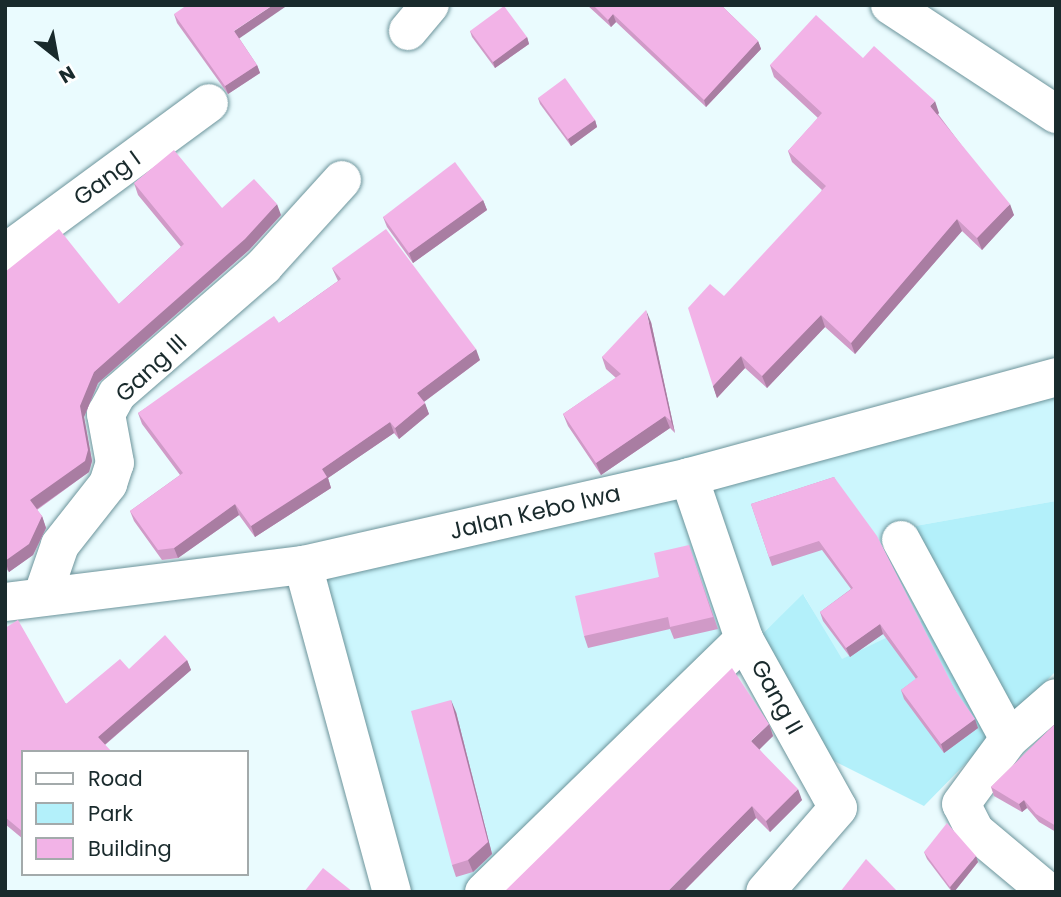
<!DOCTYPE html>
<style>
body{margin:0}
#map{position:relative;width:1061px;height:897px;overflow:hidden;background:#eafbfe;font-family:Poppins,sans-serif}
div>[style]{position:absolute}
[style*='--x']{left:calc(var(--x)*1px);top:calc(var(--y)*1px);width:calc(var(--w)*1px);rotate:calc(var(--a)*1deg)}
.built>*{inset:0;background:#ccf6fd}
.green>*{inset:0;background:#b3f0fa}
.roads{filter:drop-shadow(0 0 2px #6c949b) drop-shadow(0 0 2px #6c949b)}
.minor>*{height:38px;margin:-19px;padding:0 19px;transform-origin:19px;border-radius:19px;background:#fff}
.wall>*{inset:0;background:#d09ac7}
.shaded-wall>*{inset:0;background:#a97da2}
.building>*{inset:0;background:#f2b3e7}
span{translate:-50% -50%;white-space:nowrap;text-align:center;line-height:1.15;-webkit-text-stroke:5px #fff;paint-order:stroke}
.street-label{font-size:23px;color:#192a2c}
.frame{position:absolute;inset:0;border:7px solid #192a2c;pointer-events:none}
.legend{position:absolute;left:21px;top:750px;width:228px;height:126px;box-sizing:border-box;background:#fff;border:2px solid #a3aaab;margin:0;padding:9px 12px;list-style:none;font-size:21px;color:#192a2c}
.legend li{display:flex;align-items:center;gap:14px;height:35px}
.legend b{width:35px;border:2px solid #a3aaab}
.north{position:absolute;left:21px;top:21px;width:70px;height:70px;-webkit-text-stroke:5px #fff;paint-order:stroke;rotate:149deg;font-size:19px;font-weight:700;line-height:28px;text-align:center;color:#192a2c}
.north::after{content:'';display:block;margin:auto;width:24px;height:32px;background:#192a2c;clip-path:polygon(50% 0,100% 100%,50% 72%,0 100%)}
</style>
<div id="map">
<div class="built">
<div style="clip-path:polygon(1056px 379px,1056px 501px,904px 528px,950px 607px,841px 660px,804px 595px,483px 892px,404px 892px,308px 550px,695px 454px)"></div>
</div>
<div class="green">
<div style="clip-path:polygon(1056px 501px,1056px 671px,924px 806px,830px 759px,752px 644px,803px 594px,842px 659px,950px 607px,904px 528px)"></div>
</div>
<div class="roads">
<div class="minor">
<div style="--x:890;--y:5;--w:199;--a:33.3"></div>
<div style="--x:408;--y:31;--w:34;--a:-50"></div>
<div style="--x:5;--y:253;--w:253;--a:-36.3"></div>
<div style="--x:689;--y:477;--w:171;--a:71.2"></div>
<div style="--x:744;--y:639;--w:193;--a:60.9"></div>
<div style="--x:838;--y:808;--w:111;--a:131"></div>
<div style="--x:901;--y:540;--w:226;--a:61.5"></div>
<div style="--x:303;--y:565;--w:339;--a:74.8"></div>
<div style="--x:42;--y:597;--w:55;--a:-70.9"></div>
<div style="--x:60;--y:545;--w:78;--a:-51.8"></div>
<div style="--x:108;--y:484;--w:22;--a:-72"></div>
<div style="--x:115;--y:463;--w:50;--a:-100.4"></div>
<div style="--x:106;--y:414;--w:23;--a:-61"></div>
<div style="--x:117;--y:394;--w:195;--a:-41"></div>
<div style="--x:264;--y:266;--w:116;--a:-47.8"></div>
<div style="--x:5;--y:602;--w:300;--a:-7.1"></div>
<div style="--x:303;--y:565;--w:396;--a:-12.8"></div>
<div style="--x:689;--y:477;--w:380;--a:-15.2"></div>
<div style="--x:484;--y:892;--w:363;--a:-44.2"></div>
<div style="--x:1048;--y:892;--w:95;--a:-140.1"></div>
<div style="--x:975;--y:831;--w:30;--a:-117"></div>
<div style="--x:961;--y:804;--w:81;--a:-53.6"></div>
<div style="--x:1009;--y:739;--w:62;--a:-41.1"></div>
</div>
</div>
<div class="wall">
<div style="clip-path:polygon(587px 5px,721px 5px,758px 41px,761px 49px,706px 107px,616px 22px,611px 27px)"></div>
<div style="clip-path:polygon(174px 14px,239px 38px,257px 65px,260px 73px,228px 94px,177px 23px)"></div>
<div style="clip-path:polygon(470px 31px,527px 37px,529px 44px,495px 68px,472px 37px)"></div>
<div style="clip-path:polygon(863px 58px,939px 113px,938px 114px,1014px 215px,982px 250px,962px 231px,855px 354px,825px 327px,767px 388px,745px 368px,717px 398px,713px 386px,822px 190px,792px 162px,788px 151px,818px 118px,774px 77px,770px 65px)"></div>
<div style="clip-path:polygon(538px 98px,595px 120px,597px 127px,571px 146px,540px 104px)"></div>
<div style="clip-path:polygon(134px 183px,222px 208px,281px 215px,249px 250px,98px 383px,84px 417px,92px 461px,89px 472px,37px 510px,42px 516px,46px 528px,33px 555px,9px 572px,5px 567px,5px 272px,119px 304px,181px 247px,138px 195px)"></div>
<div style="clip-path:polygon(483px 200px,487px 210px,413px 263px,387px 227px,383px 217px)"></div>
<div style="clip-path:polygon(332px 268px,480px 360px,424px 402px,429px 414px,399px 439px,394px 433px,328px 478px,331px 488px,255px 537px,239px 515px,178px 558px,162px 560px,134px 521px,130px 511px,180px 475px,142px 424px,138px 413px,279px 323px,338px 281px)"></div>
<div style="clip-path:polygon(651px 322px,675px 433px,670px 428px,601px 475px,568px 426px,563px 414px,616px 378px,606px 369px,602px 357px)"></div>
<div style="clip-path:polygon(834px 477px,955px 690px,978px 728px,944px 753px,904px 699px,901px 690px,916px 679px,883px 634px,850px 657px,823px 621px,820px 612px,851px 589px,822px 550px,772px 566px,751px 504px)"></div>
<div style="clip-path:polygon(689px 545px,718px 629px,674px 639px,670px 629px,588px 648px,584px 636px,659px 577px)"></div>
<div style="clip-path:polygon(5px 628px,66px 704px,129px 669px,187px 660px,191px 670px,105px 745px,23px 752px,23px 839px,5px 824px)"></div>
<div style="clip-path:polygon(456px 712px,492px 854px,473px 872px,456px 877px,452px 865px)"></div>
<div style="clip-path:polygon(1056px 723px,1056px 832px,1039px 822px,1027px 808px,1022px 812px,994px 796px,991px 787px)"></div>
<div style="clip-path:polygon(769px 724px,773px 736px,759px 749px,802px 800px,770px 832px,756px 818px,683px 892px)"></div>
<div style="clip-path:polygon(924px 852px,978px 862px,954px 892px,952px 892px,927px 859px)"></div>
</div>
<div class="shaded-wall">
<div style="clip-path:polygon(273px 5px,288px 5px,237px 40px,234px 31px)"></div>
<div style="clip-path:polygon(613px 14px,616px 22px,611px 27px,608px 20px)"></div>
<div style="clip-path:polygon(527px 37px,529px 44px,495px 68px,493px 62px)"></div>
<div style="clip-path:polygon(758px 41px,761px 49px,706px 107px,704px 100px)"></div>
<div style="clip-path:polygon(257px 65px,260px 73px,228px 94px,225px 86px)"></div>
<div style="clip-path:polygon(935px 101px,939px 113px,935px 117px,930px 106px)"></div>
<div style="clip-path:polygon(595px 120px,597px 127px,571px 146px,568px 139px)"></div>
<div style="clip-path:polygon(483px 200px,487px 210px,413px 263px,409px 253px)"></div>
<div style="clip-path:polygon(277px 204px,281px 215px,249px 250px,98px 383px,84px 417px,92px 461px,89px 472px,34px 511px,30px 500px,94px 372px)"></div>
<div style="clip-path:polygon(1010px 204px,1014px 215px,982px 250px,977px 238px)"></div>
<div style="clip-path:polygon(957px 219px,962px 231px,855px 354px,851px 343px)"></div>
<div style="clip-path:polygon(646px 310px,651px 322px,675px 433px,671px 421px)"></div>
<div style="clip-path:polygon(821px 315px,825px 327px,767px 388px,762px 376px)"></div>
<div style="clip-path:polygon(476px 349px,480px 360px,421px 404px,417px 393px)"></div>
<div style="clip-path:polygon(741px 356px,745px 368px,717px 398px,713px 386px)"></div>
<div style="clip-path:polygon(425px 403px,429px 414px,399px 439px,395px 428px)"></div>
<div style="clip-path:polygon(665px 416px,670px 428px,601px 475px,596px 463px)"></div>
<div style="clip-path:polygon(390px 422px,394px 433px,328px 478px,331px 488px,255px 537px,251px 526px,322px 469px)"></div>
<div style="clip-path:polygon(235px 504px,239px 515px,178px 558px,174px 548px)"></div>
<div style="clip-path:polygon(42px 516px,46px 528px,33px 555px,9px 572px,5px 561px)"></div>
<div style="clip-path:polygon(880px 624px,883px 634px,850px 657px,846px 648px)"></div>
<div style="clip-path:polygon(187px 660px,191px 670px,102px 747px,98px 737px)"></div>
<div style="clip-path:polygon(451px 700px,456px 712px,492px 854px,473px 872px,468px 860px)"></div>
<div style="clip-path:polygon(975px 719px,978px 728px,944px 753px,941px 744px)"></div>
<div style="clip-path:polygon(769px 724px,773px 736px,756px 753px,751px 741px)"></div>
<div style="clip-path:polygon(798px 789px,802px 800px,770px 832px,766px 821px)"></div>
<div style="clip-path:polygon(1024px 800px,1027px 808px,1022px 812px,1019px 804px)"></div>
<div style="clip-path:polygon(752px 806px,756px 818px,683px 892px,667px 892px)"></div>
<div style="clip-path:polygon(976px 856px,978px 862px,954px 892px,952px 892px,950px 887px)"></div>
</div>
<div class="building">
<div style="clip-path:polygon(187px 5px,273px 5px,234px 31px,257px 65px,225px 86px,174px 14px)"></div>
<div style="clip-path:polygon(593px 5px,721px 5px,758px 41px,704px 100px,613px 14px,608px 20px)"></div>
<div style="clip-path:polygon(504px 6px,527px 37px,493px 62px,470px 31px)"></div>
<div style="clip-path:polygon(816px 15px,863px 58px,874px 46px,935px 101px,930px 106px,1010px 204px,977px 238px,957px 219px,851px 343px,821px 315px,762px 376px,741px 356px,713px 386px,688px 308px,710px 284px,724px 296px,826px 186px,788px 151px,822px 113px,770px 65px)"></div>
<div style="clip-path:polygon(565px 78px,595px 120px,568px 139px,538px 98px)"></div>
<div style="clip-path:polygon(174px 150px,222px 208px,254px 179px,277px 204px,245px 239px,94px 372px,80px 406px,88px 450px,85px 461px,30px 500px,42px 516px,29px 544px,5px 561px,5px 272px,59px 229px,119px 304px,184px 244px,134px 183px)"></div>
<div style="clip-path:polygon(455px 162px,483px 200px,409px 253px,383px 217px)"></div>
<div style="clip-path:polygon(386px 229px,476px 349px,417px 393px,425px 403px,395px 428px,390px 422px,322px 469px,327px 477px,251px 526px,235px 504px,174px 548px,158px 550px,130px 511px,183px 473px,138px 413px,274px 316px,279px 323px,341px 279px,332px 268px)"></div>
<div style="clip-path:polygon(646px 310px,671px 421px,665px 416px,596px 463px,563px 414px,621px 374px,602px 357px)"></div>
<div style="clip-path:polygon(834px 477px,877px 536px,955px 690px,975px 719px,941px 744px,901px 690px,918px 677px,880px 624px,846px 648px,820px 612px,853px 588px,819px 541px,769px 557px,751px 504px)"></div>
<div style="clip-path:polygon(689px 545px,713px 617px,670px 627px,668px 617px,584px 636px,575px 596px,659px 577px,654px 553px)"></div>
<div style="clip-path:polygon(18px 620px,66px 704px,120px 659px,129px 669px,165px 635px,187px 660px,98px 737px,112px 752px,23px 752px,23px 832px,5px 817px,5px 628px)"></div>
<div style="clip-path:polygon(732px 668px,769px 724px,751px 741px,798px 789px,766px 821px,752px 806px,667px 892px,504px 892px)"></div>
<div style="clip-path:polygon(451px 700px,488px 842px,468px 860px,452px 865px,411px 711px)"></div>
<div style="clip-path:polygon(1056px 723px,1056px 826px,1036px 814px,1024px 800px,1019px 804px,991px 787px)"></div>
<div style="clip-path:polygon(947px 823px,976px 856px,950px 887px,924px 852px)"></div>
<div style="clip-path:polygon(866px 859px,898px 892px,840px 892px)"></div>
<div style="clip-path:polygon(323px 868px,353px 892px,304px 892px)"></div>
</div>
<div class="street-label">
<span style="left:107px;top:178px;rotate:-36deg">Gang I</span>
<span style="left:151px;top:368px;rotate:-43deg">Gang III</span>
<span style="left:535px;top:512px;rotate:-13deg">Jalan Kebo Iwa</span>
<span style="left:777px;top:697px;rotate:61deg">Gang II</span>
</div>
<div class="frame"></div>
<ul class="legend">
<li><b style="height:9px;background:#fff"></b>Road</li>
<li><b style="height:19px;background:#b3f0fa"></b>Park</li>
<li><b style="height:19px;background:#f2b3e7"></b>Building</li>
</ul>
<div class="north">N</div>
</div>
